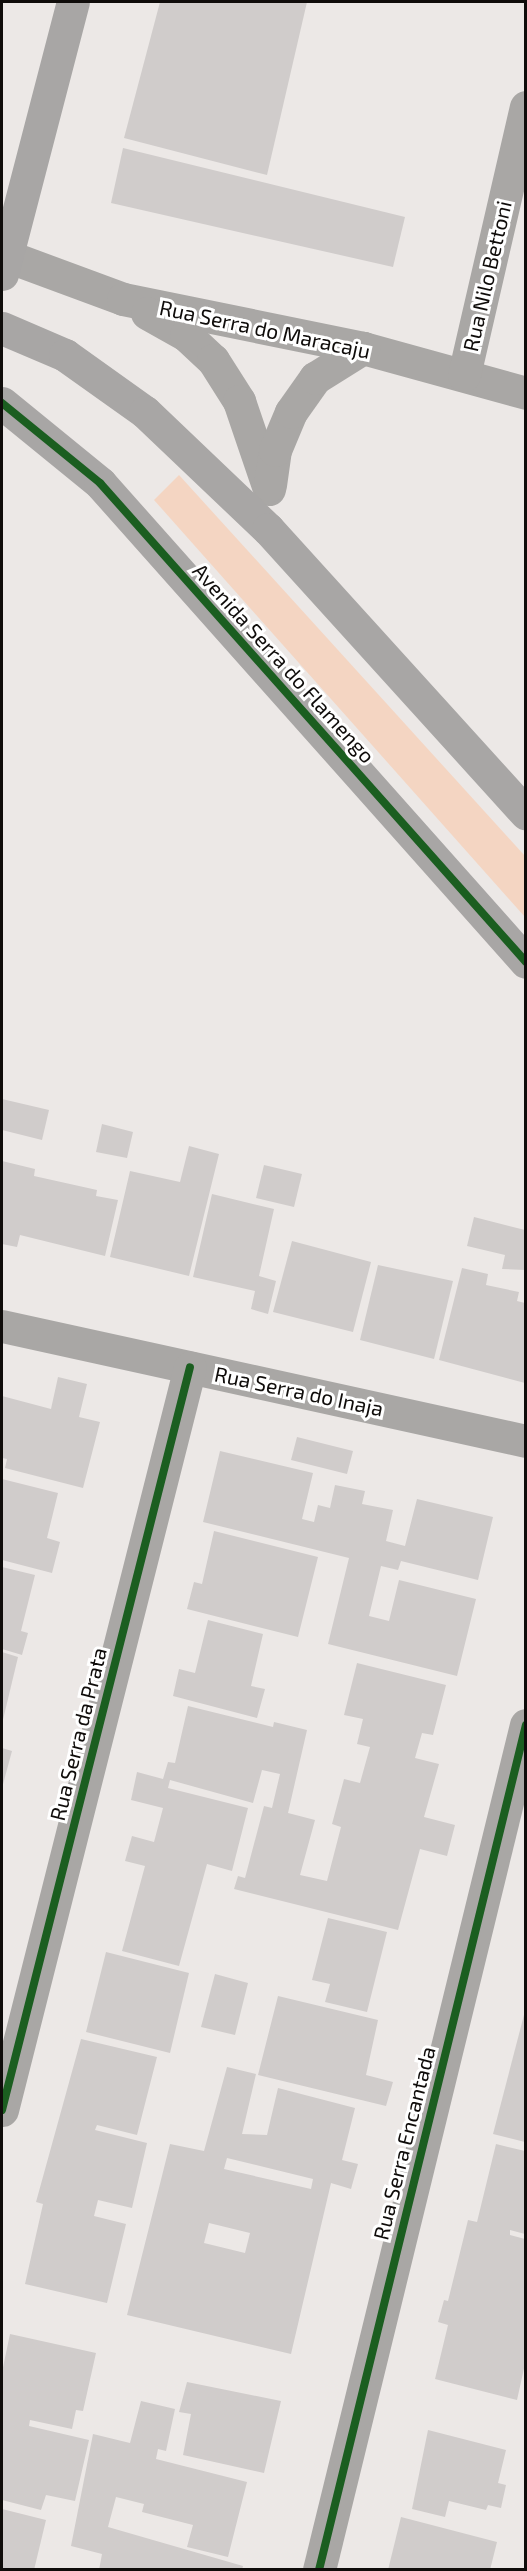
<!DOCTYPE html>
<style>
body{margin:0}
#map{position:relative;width:527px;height:2571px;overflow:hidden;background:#ece8e6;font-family:"Exo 2",sans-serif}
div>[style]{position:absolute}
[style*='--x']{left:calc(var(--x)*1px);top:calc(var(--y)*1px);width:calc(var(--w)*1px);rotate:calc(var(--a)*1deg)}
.green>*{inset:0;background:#f4d5c2}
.building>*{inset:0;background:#d0cccb}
.street>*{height:33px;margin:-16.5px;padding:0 16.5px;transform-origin:16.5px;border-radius:16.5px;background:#a9a7a5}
.secondary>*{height:33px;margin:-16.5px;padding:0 16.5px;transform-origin:16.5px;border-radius:16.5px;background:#a8a6a5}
.cycleway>*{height:8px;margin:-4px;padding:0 4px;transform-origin:4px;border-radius:4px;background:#1b5e20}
span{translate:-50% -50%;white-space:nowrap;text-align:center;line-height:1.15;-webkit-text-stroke:6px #fff;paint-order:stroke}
.street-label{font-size:21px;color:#0f0c0a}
.frame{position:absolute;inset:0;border:3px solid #0f0c0a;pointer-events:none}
</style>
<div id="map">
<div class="green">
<div style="clip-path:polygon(179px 475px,525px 856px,525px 917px,154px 500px)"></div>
</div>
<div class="building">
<div style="clip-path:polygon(160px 2px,307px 2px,267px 175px,124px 138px)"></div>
<div style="clip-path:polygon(123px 148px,405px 217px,393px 267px,111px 203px)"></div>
<div style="clip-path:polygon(2px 1099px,49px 1110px,42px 1140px,2px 1130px)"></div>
<div style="clip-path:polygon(102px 1124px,133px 1132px,127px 1158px,96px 1152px)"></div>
<div style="clip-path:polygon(189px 1146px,219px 1154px,189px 1276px,110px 1257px,130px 1171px,180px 1182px)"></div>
<div style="clip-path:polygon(2px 1161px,35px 1169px,34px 1176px,97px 1190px,96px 1196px,118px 1200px,105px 1256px,20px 1235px,17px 1247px,2px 1244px)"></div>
<div style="clip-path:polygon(264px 1165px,302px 1174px,294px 1207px,256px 1198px)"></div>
<div style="clip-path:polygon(212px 1194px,274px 1209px,259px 1276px,276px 1281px,268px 1314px,251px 1309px,255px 1291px,193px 1277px)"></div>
<div style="clip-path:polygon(474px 1217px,525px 1230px,525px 1270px,502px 1269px,505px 1255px,467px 1246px)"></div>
<div style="clip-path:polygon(292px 1241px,371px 1262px,353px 1332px,273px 1312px)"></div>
<div style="clip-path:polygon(378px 1265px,453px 1281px,434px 1359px,360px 1340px)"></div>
<div style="clip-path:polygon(462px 1268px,488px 1274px,486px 1285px,519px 1292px,517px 1301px,525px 1303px,525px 1383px,439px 1360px)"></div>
<div style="clip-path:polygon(58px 1377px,87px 1384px,79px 1417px,100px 1422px,83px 1488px,5px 1468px,7px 1459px,2px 1458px,2px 1396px,51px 1409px)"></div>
<div style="clip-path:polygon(297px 1437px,353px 1451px,347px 1474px,291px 1460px)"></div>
<div style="clip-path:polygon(220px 1451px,313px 1473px,302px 1519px,314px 1522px,318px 1505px,330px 1508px,335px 1485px,365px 1491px,362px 1504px,393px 1510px,386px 1541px,405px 1546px,417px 1499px,493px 1517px,478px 1580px,401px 1561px,398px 1570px,381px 1566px,369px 1616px,389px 1621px,399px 1580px,476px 1599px,457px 1676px,328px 1644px,349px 1558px,203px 1522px)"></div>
<div style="clip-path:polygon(2px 1479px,58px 1493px,47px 1538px,60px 1542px,52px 1573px,2px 1560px)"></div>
<div style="clip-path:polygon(214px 1531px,318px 1557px,298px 1637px,187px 1609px,194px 1582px,202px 1584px)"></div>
<div style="clip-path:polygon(2px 1567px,35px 1575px,21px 1631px,28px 1633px,22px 1655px,2px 1649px)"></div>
<div style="clip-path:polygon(208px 1620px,263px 1634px,251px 1686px,265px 1689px,257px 1718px,173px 1696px,179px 1669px,195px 1673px)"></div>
<div style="clip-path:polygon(2px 1652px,18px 1657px,2px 1724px)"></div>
<div style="clip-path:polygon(357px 1663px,446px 1685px,433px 1735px,422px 1733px,415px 1758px,439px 1764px,424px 1817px,455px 1825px,447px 1856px,420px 1849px,398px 1930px,234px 1889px,238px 1876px,245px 1878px,264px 1806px,272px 1808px,280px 1774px,262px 1770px,253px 1803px,170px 1780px,168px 1788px,248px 1808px,232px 1871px,207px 1864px,179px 1966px,122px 1951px,145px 1866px,125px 1861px,132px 1836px,154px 1842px,163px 1808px,131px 1800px,137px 1772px,163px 1779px,168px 1762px,175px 1763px,188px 1706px,273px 1727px,274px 1722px,307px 1730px,288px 1813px,315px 1820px,300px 1875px,327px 1881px,341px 1827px,332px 1824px,344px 1779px,360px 1783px,370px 1747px,357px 1744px,363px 1719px,344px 1715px)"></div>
<div style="clip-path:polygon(2px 1748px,12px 1751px,2px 1788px)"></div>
<div style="clip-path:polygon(328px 1918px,387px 1932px,367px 2012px,325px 2002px,330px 1984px,312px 1980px)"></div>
<div style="clip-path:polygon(106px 1952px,189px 1973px,170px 2053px,86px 2032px)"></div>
<div style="clip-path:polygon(215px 1974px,248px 1983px,235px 2035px,201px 2027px)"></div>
<div style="clip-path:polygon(278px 1996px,378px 2020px,366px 2075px,393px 2082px,386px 2106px,258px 2075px)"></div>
<div style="clip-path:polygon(525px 2011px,525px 2142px,493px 2134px)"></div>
<div style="clip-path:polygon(81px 2039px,157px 2057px,137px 2135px,97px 2125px,95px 2130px,147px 2143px,132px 2208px,98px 2200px,94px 2216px,126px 2224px,107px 2303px,25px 2284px,43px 2204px,36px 2202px)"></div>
<div style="clip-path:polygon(evenodd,227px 2067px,256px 2074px,242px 2134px,267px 2135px,278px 2088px,355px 2108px,342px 2160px,358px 2164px,351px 2189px,331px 2183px,291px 2354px,127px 2315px,170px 2144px,204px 2151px,227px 2067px,227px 2158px,313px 2179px,311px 2189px,224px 2169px,227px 2158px,227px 2067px,209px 2223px,250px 2233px,245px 2253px,204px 2243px,209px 2223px)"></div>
<div style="clip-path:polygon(496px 2144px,525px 2151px,525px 2234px,510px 2230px,510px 2235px,525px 2239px,525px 2364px,517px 2400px,435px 2379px,448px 2325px,438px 2322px,444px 2300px,448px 2301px,468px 2220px,477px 2222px)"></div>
<div style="clip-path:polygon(10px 2334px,96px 2353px,83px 2411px,76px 2410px,72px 2429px,30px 2420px,29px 2426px,89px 2440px,75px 2501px,46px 2495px,41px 2510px,2px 2500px,2px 2372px)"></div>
<div style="clip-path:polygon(187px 2382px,281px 2401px,264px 2473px,183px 2455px,191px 2414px,179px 2412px)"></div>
<div style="clip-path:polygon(141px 2401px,175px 2409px,166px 2451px,158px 2449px,156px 2459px,247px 2482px,228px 2557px,187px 2547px,193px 2525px,142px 2512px,144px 2504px,116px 2497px,108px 2527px,243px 2566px,242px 2570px,99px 2570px,102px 2554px,71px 2546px,93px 2434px,130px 2443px)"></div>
<div style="clip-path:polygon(428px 2430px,506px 2450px,498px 2483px,506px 2485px,501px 2508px,488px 2505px,486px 2510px,449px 2501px,445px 2517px,412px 2509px)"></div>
<div style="clip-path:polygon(2px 2509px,46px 2520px,34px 2570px,2px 2570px)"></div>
<div style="clip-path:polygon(401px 2517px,497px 2542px,490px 2570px,388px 2570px)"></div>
</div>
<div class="street">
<div style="--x:7;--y:256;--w:124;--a:20.3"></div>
<div style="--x:123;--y:299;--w:245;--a:11.5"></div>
<div style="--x:363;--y:348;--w:169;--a:15.4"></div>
<div style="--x:147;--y:313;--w:45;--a:29.4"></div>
<div style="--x:186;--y:335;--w:37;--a:43"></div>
<div style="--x:213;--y:360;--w:49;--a:57.6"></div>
<div style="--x:239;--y:401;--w:93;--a:71.2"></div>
<div style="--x:464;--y:375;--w:275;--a:-77"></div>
<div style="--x:270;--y:485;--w:35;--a:-82"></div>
<div style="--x:275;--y:450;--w:41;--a:-67.2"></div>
<div style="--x:291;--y:412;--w:42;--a:-54.8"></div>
<div style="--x:315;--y:378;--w:57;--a:-32"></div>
<div style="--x:2;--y:1326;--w:536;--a:12.38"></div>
<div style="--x:2;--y:2110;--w:766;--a:-75.8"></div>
<div style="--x:319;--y:2570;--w:870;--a:-76.24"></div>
</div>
<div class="secondary">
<div style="--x:2;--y:274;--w:281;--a:-75.4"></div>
<div style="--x:2;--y:328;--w:69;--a:23.2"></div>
<div style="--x:65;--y:355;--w:98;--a:35.5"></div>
<div style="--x:145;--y:412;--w:170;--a:43.6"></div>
<div style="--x:268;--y:529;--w:384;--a:47.8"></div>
<div style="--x:2;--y:403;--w:127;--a:39.2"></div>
<div style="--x:100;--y:483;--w:641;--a:48.35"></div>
</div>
<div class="cycleway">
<div style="--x:2;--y:403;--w:127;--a:39.2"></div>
<div style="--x:100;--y:483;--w:641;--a:48.35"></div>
<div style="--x:2;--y:2110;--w:766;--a:-75.8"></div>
<div style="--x:319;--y:2570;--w:870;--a:-76.24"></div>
</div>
<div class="street-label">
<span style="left:487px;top:276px;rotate:-77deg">Rua Nilo Bettoni</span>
<span style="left:265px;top:329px;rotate:12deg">Rua Serra do Maracaju</span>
<span style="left:284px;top:663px;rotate:48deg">Avenida Serra do Flamengo</span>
<span style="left:299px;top:1391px;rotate:12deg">Rua Serra do Inaja</span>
<span style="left:78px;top:1734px;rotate:-76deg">Rua Serra da Prata</span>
<span style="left:404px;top:2143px;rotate:-76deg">Rua Serra Encantada</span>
</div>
<div class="frame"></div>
</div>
